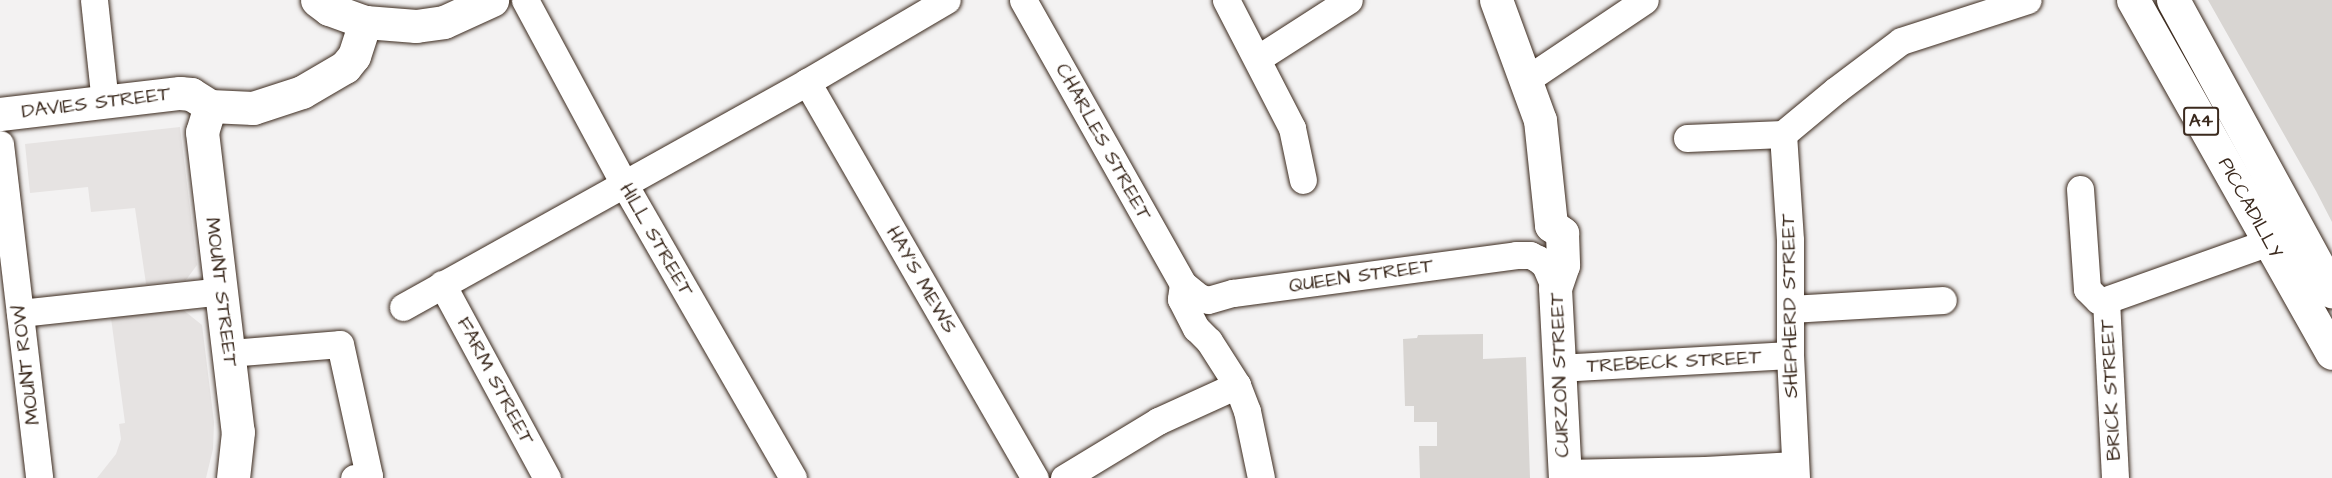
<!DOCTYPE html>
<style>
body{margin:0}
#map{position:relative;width:2332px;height:478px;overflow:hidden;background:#f3f2f2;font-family:"Architects Daughter",sans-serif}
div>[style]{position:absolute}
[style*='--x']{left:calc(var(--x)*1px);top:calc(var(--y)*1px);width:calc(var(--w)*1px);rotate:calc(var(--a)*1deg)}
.built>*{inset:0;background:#e6e3e2}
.green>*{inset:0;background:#d8d5d2}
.roads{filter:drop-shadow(0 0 2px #3b2a1e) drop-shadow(0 0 2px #3b2a1e)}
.minor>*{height:27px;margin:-13.5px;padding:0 13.5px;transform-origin:13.5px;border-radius:13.5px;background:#fff}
.tertiary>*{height:33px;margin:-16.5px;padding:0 16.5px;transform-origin:16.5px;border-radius:16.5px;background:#fff}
.primary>*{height:33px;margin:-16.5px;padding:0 16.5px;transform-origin:16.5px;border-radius:16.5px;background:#fff}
span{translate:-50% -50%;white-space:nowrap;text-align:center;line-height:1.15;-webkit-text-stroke:4.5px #fff;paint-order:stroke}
.shield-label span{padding:2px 4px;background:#fff;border:2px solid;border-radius:4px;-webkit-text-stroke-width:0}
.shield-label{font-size:18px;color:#3b2a1e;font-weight:700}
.street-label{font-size:20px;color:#3b2a1e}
</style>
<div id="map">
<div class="built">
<div style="clip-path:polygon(180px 127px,197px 265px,186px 280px,146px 284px,135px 208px,91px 212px,88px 187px,30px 193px,25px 144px)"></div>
<div style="clip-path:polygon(182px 309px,202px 325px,214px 422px,213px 449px,206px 478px,97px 478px,116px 454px,121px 439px,119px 424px,125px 423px,111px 318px)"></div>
</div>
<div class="green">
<div style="clip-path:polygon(2208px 0,2332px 0,2332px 222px,2316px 191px)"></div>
<div style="clip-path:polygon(1483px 334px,1483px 359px,1526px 357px,1530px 478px,1420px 478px,1419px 446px,1437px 446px,1437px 422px,1414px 422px,1414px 406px,1405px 406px,1403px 339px,1417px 338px,1418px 335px)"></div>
</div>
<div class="roads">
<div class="minor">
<div style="--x:94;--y:0;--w:104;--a:83.9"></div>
<div style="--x:525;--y:0;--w:209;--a:61.7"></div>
<div style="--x:624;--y:184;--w:339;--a:60.1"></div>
<div style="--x:1023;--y:0;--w:326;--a:60.6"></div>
<div style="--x:1183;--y:284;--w:21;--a:39"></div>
<div style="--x:1199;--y:297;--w:9;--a:18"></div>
<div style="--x:1208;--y:300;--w:26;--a:-16"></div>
<div style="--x:1233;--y:293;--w:286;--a:-7.6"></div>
<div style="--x:1516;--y:255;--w:14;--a:0"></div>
<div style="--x:1530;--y:255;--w:9;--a:27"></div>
<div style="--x:1538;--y:259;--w:9;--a:41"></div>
<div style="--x:1545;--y:265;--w:25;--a:67"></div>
<div style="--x:1226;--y:0;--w:144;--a:62.7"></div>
<div style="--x:1292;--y:128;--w:53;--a:78.1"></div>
<div style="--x:1257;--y:59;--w:109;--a:-32.7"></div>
<div style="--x:1526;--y:80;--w:143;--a:-33.9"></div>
<div style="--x:807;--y:82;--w:457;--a:60.1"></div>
<div style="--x:1783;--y:134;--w:106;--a:86.2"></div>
<div style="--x:1790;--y:240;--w:115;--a:90"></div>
<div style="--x:1790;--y:355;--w:123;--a:87.2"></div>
<div style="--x:1783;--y:134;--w:69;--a:-39.7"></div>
<div style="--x:1836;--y:90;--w:81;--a:-37"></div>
<div style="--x:1901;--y:41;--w:133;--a:-17.9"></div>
<div style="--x:1687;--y:138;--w:96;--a:-2.4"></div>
<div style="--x:0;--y:144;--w:336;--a:83.3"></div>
<div style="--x:2080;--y:189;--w:100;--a:86"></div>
<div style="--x:2087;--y:289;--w:16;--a:45"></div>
<div style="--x:2098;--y:300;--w:8;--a:0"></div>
<div style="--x:2106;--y:300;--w:173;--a:-19.6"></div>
<div style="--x:2269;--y:242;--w:19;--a:-36"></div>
<div style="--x:442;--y:284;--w:221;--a:61.6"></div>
<div style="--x:1183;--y:284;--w:15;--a:98"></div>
<div style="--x:1181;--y:299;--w:33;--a:63"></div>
<div style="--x:1196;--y:328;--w:18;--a:45"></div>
<div style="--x:1209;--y:341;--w:52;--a:57.5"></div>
<div style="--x:1237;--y:385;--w:28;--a:69"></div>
<div style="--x:1247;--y:411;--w:68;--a:78.2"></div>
<div style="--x:2106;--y:300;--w:178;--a:87.1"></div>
<div style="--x:403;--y:307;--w:462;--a:-29.1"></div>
<div style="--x:807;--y:82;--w:162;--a:-30.4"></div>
<div style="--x:1791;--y:309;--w:152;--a:-3.4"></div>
<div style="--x:20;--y:313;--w:202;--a:-6.2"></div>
<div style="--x:229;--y:353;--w:111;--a:-4.6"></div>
<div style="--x:340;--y:344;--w:135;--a:77.6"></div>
<div style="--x:369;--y:476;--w:15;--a:172"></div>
<div style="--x:1558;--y:368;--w:232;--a:-3.2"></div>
<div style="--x:1564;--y:473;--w:141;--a:-1.2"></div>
<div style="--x:1705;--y:470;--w:90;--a:-3.2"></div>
<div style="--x:1064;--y:478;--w:110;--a:-31.2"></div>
<div style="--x:1158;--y:421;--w:87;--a:-24.5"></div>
</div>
<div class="tertiary">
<div style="--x:317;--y:0;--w:15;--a:37"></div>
<div style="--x:329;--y:9;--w:38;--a:20"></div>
<div style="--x:365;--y:22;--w:51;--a:4.5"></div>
<div style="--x:416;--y:26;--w:28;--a:-8"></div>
<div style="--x:444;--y:22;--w:53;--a:-24.6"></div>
<div style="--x:1496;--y:0;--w:128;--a:69.9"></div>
<div style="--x:1540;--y:120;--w:106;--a:84"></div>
<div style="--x:1551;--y:225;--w:14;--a:36"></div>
<div style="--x:1562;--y:233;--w:32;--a:88"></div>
<div style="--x:1563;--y:265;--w:24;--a:109"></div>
<div style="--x:1555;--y:288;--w:190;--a:87"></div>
<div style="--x:210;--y:106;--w:27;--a:107"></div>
<div style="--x:202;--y:132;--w:302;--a:83.2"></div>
<div style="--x:238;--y:432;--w:46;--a:96.2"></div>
<div style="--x:0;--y:114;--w:181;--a:-6.7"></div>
<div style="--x:180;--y:93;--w:11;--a:5"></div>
<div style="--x:191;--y:94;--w:22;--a:32"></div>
<div style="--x:210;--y:106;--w:43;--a:2.7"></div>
<div style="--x:253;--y:108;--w:52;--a:-18.1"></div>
<div style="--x:302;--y:92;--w:50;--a:-30.2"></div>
<div style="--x:345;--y:67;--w:14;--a:-51"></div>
<div style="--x:354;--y:56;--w:36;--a:-72"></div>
</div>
<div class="primary">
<div style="--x:2133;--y:0;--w:405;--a:60.6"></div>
<div style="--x:2173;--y:0;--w:332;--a:61.4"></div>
</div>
</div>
<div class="shield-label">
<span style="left:2201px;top:121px">A4</span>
</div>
<div class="street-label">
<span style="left:96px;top:103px;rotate:-7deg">DAVIES STREET</span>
<span style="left:1103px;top:142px;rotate:61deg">CHARLES STREET</span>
<span style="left:2250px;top:208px;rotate:61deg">PICCADILLY</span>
<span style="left:656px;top:240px;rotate:60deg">HILL STREET</span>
<span style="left:1361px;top:276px;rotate:-8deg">QUEEN STREET</span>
<span style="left:921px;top:280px;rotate:60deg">HAY'S MEWS</span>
<span style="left:221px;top:292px;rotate:83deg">MOUNT STREET</span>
<span style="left:1790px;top:306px;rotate:-91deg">SHEPHERD STREET</span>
<span style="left:1674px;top:362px;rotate:-3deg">TREBECK STREET</span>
<span style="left:26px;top:365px;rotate:-97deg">MOUNT ROW</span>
<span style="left:1560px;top:375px;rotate:-92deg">CURZON STREET</span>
<span style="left:495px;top:381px;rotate:62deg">FARM STREET</span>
<span style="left:2111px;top:390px;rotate:-93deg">BRICK STREET</span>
</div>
</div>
